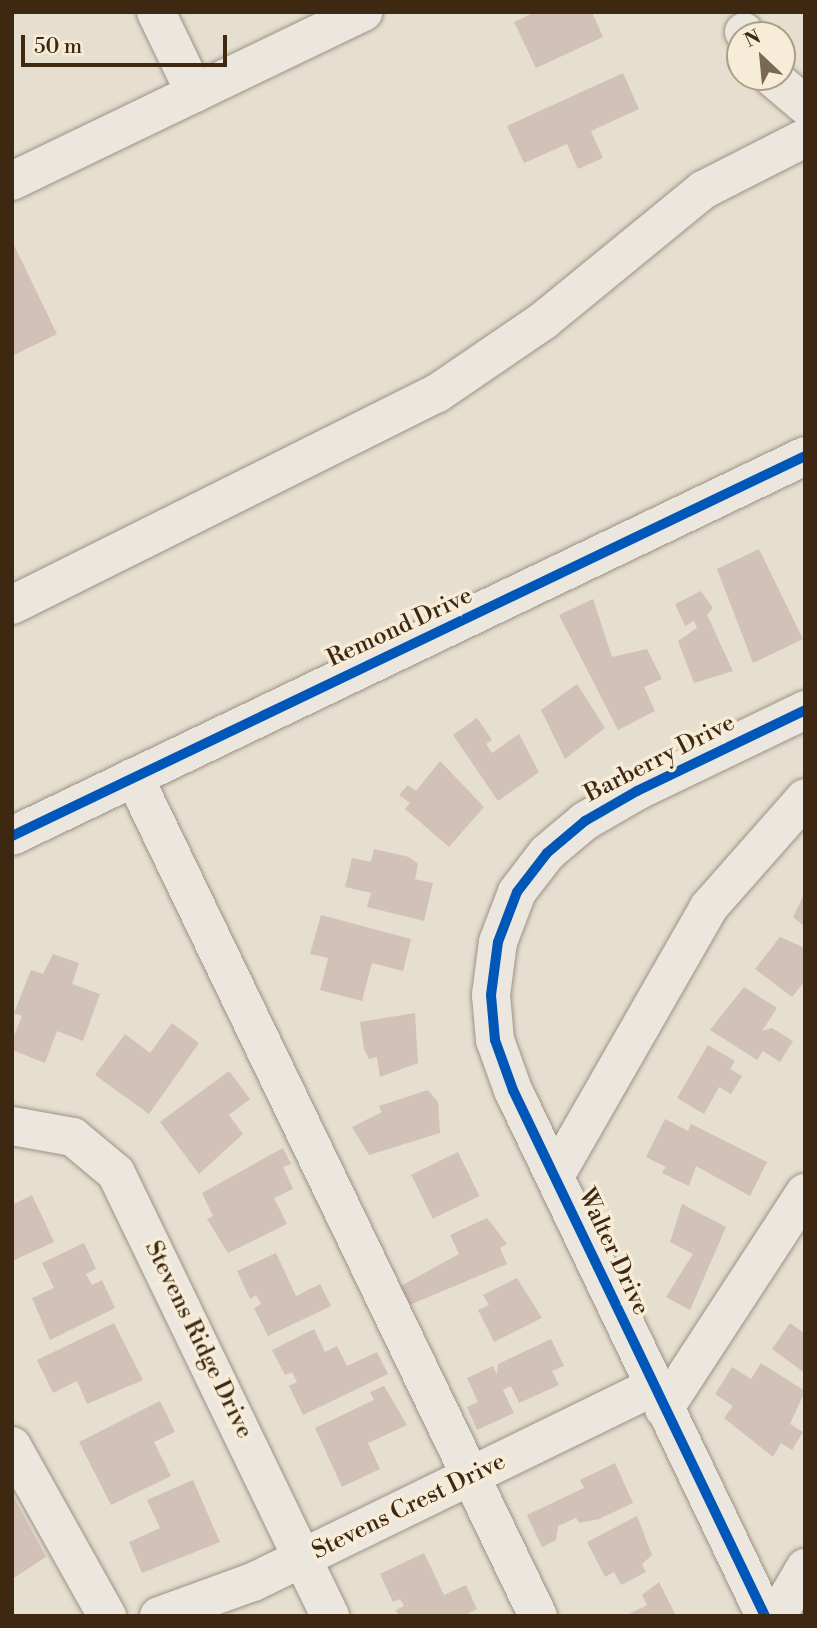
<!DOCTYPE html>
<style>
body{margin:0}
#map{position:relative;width:817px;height:1628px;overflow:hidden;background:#e6dece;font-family:"Libre Bodoni",serif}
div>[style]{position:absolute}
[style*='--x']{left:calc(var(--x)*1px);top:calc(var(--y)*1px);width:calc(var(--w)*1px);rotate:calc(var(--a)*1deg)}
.building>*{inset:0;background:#d2c1b6;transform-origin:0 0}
.roads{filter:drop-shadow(0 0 2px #9b9387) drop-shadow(0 0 2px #9b9387)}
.minor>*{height:38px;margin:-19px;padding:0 19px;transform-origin:19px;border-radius:19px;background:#ebe7df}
.cycleway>*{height:10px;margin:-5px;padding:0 5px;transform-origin:5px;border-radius:5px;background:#0057b8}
span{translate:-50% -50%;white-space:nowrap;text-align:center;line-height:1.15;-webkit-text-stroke:7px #f6ecd8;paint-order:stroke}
.street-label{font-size:24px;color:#3f2811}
.frame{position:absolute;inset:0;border:14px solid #3f2811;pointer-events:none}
.north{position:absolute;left:726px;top:21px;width:70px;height:70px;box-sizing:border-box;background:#f6ecd8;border:2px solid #ad9e88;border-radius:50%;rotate:334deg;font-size:19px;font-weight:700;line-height:28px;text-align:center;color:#3f2811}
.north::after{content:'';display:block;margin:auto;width:24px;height:32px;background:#796853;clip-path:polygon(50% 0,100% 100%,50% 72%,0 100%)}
.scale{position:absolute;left:21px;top:35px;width:206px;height:32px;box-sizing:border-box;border:4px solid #3f2811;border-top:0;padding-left:9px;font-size:21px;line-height:24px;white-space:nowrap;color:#3f2811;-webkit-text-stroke:5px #f6ecd8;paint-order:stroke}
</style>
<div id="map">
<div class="building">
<div style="clip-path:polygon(535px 12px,592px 12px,603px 37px,536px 68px,514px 22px)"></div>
<div style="clip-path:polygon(623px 73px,639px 109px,591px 131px,603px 158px,578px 169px,567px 144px,524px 163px,507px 126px)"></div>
<div style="clip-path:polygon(12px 241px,57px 334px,12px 356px)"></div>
<div style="clip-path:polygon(759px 549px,803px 639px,753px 663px,717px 569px)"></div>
<div style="clip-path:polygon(701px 591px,713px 608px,707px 615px,733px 671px,694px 683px,678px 641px,697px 628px,694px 621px,685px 626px,675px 604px)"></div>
<div style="clip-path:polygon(593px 599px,612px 657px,647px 649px,662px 679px,644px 687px,655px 711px,618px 730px,559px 615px)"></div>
<div style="clip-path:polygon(577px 684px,605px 728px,565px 759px,541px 710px)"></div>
<div style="clip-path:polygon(477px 718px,492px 740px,486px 744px,492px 753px,519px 734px,539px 772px,498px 801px,453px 735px)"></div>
<div style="clip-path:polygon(440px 761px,484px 807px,449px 847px,405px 809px,410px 803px,399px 795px,408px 785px,416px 791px)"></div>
<div style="clip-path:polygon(374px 849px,409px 857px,418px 864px,415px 879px,433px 883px,424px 921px,367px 907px,371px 893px,345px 887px,352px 858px,371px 862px)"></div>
<div style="clip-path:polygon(805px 892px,805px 927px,793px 917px)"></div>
<div style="clip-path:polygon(321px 915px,411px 939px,403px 971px,372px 963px,362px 1001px,320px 990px,328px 958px,310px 954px)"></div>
<div style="clip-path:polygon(780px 937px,805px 948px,805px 981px,792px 997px,755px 969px)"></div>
<div style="clip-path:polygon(53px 954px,79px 963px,72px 984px,100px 994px,83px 1041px,57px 1031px,45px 1063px,12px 1050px,12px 1041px,22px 1016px,14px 1013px,31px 970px,43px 974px)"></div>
<div style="clip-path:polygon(744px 987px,777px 1008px,762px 1031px,772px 1028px,793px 1041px,780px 1062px,763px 1051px,757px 1060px,710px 1030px)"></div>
<div style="clip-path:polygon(415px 1013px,418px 1063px,380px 1077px,377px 1057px,369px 1059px,364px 1049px,360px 1022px)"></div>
<div style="clip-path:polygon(172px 1023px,199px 1043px,149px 1114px,95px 1075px,125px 1034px,150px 1053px)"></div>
<div style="clip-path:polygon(708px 1045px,735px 1061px,730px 1069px,742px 1076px,731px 1094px,719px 1087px,704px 1114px,677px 1098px)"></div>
<div style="clip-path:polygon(229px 1071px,250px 1099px,229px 1115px,243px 1134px,199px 1174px,160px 1122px)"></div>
<div style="clip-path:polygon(428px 1090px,438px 1102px,440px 1133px,369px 1155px,352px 1127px,382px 1112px,379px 1106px)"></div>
<div style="clip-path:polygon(665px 1119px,688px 1131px,691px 1124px,767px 1162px,750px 1196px,696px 1166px,689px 1186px,662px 1173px,666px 1167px,646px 1157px)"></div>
<div style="clip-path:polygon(283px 1148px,291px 1164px,283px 1167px,293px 1189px,274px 1198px,287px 1224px,228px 1253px,207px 1219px,213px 1216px,202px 1193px)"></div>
<div style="left:458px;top:1152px;width:49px;height:52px;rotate:64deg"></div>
<div style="clip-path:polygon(32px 1195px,54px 1242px,12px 1261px,12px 1205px)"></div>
<div style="clip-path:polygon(682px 1204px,726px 1227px,690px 1310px,666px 1297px,693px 1254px,670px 1242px)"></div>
<div style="clip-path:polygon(487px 1218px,507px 1244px,500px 1248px,507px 1264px,407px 1306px,399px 1287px,459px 1254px,450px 1235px)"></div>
<div style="clip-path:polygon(84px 1243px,96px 1269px,86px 1274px,92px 1285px,102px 1280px,115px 1308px,50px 1340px,32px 1298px,54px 1288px,42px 1263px)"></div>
<div style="clip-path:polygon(276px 1253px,296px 1296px,320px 1284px,331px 1306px,268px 1336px,254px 1308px,261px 1304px,256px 1295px,250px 1299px,237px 1271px)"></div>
<div style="clip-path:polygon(517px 1278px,542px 1318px,494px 1342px,478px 1310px,489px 1305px,483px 1295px)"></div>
<div style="clip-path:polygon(114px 1323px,143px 1380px,87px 1404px,77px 1381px,53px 1393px,37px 1360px)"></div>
<div style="clip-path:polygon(790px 1323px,805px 1334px,805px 1373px,772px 1349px)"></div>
<div style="clip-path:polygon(314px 1329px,325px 1352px,337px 1346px,347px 1366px,377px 1352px,388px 1374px,303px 1415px,289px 1386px,297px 1382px,292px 1372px,285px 1375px,272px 1350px)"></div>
<div style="clip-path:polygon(551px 1339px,564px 1366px,552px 1371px,559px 1385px,519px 1403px,511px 1386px,503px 1390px,514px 1413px,477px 1430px,467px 1407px,478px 1402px,467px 1378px,493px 1366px,497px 1375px,498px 1364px)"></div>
<div style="clip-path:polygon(761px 1363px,805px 1391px,790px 1424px,803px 1432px,792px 1450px,781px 1443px,773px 1457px,724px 1418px,733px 1406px,715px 1394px,732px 1367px,751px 1379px)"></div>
<div style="clip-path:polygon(384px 1386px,407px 1425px,368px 1443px,380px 1469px,342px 1487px,315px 1428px,374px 1400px,370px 1392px)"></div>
<div style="clip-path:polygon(160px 1401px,175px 1432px,154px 1442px,171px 1476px,111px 1505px,79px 1442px)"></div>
<div style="clip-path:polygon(615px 1463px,633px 1503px,599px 1519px,579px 1523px,576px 1518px,558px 1526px,556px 1540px,542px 1547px,527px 1515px,584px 1488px,580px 1480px)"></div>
<div style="clip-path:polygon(193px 1480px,220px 1542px,142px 1573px,129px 1542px,160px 1528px,147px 1500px)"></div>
<div style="clip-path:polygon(12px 1494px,46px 1557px,12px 1579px)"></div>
<div style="clip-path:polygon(637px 1516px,652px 1555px,642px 1564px,646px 1572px,621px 1585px,614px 1572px,605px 1577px,587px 1542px)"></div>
<div style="clip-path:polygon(424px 1553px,444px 1595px,466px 1585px,477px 1609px,463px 1616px,399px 1616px,396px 1610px,404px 1606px,400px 1599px,393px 1602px,380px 1574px)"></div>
<div style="clip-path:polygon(659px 1582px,676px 1616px,625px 1616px,647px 1605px,642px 1595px)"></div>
</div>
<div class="roads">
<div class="minor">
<div style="--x:156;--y:12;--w:90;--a:64.3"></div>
<div style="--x:744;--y:32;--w:4;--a:56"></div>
<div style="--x:772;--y:77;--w:43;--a:40.3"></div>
<div style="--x:12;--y:181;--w:390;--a:-25.7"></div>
<div style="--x:12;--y:605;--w:474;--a:-26.5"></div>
<div style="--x:436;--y:394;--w:130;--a:-34.3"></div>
<div style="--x:543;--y:321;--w:207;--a:-39.3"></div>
<div style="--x:703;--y:190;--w:114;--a:-27"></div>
<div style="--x:134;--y:777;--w:931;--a:64.29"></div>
<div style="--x:12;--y:836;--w:879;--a:-25.6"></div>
<div style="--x:12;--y:1126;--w:62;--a:10.2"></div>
<div style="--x:73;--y:1137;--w:56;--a:39.9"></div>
<div style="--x:116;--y:1173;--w:492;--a:64.2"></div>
<div style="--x:555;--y:1176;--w:310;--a:-60.2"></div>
<div style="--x:709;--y:907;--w:145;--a:-48.6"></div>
<div style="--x:664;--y:1409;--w:258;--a:-56.9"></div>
<div style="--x:12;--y:1446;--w:195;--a:60.8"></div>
<div style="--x:159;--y:1616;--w:100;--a:-19.9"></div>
<div style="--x:253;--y:1582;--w:445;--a:-26"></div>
<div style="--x:765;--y:1616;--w:583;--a:-115.6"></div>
<div style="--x:513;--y:1090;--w:53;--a:-109.8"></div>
<div style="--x:495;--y:1040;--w:45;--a:-95.1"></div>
<div style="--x:491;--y:995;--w:53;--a:-82.5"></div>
<div style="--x:498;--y:942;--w:53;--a:-69.2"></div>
<div style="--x:517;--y:892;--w:49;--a:-52.4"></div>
<div style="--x:547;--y:853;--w:50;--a:-40.1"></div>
<div style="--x:585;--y:821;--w:60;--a:-30"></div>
<div style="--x:637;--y:791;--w:187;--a:-25.7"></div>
<div style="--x:777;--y:1616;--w:56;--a:-59.7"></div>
</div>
</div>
<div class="cycleway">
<div style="--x:12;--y:836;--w:879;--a:-25.6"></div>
<div style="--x:765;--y:1616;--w:583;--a:-115.6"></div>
<div style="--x:513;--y:1090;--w:53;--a:-109.8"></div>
<div style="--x:495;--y:1040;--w:45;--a:-95.1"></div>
<div style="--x:491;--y:995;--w:53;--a:-82.5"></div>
<div style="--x:498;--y:942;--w:53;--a:-69.2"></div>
<div style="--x:517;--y:892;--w:49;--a:-52.4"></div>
<div style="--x:547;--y:853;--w:50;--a:-40.1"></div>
<div style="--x:585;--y:821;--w:60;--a:-30"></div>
<div style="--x:637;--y:791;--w:187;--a:-25.7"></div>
</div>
<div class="street-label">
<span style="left:400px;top:628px;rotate:-25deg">Remond Drive</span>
<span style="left:660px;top:759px;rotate:-27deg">Barberry Drive</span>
<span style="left:613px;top:1252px;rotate:65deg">Walter Drive</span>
<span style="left:198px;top:1340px;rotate:64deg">Stevens Ridge Drive</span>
<span style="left:409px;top:1507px;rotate:-26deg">Stevens Crest Drive</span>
</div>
<div class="frame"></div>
<div class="north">N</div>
<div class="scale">50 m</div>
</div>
